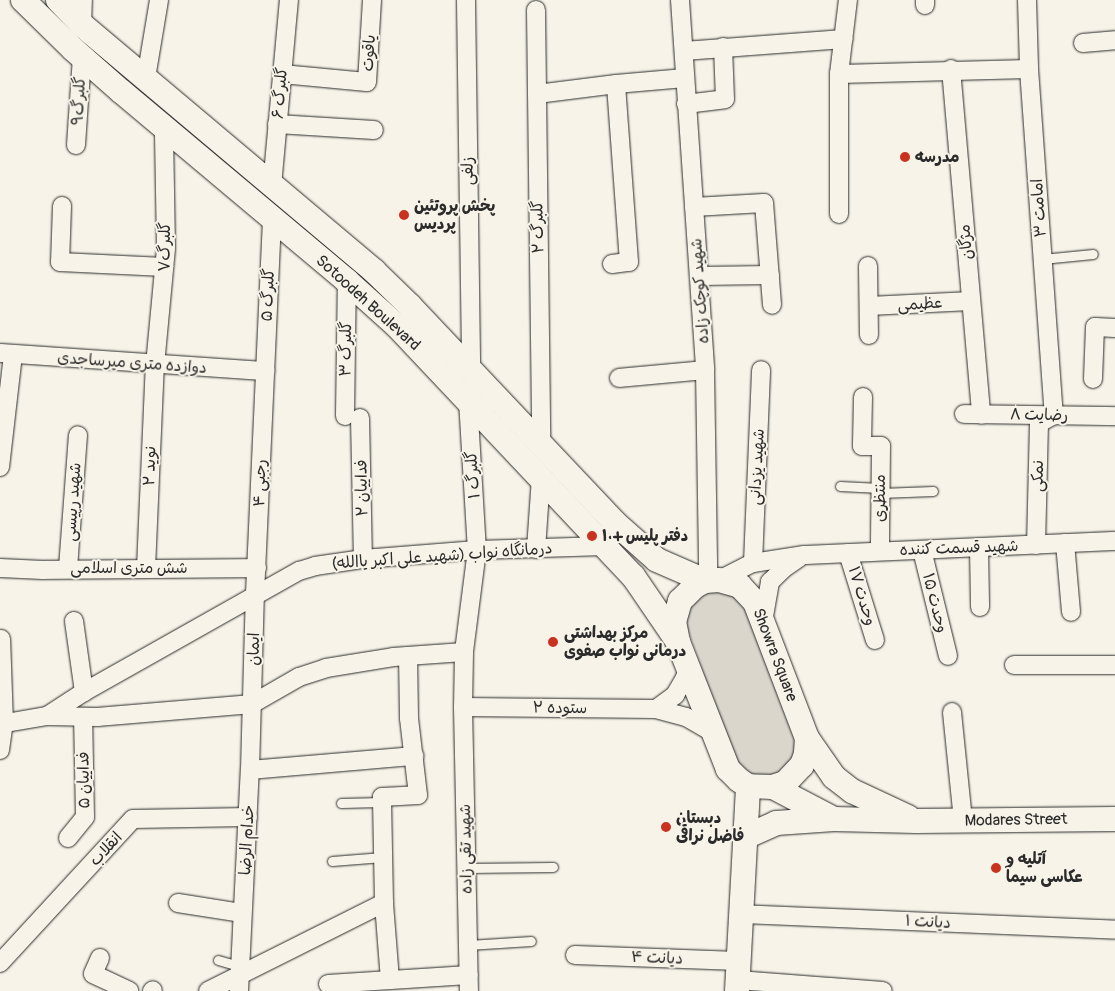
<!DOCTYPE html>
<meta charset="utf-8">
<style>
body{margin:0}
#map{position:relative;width:1115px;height:991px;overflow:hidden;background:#f7f3e8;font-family:Pangolin,"Playpen Sans Arabic",sans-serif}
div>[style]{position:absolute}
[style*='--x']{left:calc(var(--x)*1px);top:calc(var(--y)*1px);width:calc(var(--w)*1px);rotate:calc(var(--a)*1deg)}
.green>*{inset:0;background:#dad6cc}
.roads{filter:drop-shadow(0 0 1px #2b2b2b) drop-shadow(0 0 1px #2b2b2b)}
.service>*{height:9px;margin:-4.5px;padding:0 4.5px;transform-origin:4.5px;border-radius:4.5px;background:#f7f3e8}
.minor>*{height:18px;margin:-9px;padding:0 9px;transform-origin:9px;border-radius:9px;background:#f7f3e8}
.secondary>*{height:24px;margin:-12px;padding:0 12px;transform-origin:12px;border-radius:12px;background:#f7f3e8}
.dots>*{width:14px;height:14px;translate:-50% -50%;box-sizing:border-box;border:2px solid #f7f3e8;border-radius:50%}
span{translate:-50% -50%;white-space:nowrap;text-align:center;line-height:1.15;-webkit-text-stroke:4px #f7f3e8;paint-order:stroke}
.street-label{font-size:16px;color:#2b2b2b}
.poi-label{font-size:16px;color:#2b2b2b;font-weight:700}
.left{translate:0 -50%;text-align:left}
</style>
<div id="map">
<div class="green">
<div style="clip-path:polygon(715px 589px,734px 595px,744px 607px,796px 745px,794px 756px,787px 767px,776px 775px,761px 777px,746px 771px,737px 763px,687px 628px,685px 616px,691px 602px,704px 592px)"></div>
</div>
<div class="roads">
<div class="service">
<div style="--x:1042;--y:259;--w:51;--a:-5.6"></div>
<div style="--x:840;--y:486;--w:40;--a:2.9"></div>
<div style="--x:880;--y:493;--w:53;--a:-2.2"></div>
<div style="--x:341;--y:803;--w:41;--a:-1.4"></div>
<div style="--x:332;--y:861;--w:51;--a:-4.5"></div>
<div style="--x:467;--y:868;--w:86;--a:-0.7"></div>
<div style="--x:468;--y:945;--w:63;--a:-3.6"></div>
<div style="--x:218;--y:960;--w:22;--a:16"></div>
</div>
<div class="minor">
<div style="--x:466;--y:0;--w:371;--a:89.2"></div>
<div style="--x:680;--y:0;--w:371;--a:86.1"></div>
<div style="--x:705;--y:370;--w:198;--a:89.1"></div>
<div style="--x:708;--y:568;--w:13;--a:103"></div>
<div style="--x:1027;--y:0;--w:69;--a:88.3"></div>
<div style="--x:1029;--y:69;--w:347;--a:85.9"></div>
<div style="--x:1054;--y:415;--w:17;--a:152"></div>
<div style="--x:1039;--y:423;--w:122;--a:91.4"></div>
<div style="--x:925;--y:5;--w:5;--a:-90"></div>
<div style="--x:536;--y:10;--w:435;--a:89.3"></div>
<div style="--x:82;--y:25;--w:25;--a:-88"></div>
<div style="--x:1083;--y:43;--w:32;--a:-5"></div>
<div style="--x:684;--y:51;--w:160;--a:-4.3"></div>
<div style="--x:951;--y:69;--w:347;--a:85"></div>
<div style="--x:282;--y:74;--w:85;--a:5.4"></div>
<div style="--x:367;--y:82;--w:82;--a:-86.5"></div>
<div style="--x:839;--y:74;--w:190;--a:-1.5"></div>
<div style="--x:146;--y:78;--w:79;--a:-80.5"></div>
<div style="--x:537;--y:94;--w:80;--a:-7.2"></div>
<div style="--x:686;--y:104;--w:39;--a:-7"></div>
<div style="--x:725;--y:99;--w:52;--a:-92.2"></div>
<div style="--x:277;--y:124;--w:97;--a:3.5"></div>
<div style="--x:76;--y:145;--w:88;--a:-86.1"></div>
<div style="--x:272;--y:186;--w:187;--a:-84.8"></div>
<div style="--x:62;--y:206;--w:56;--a:92"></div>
<div style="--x:60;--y:262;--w:104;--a:2.8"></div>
<div style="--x:694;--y:207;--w:70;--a:-3.3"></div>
<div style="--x:764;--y:203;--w:102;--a:85.5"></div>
<div style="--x:839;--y:214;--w:140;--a:-90"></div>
<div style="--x:839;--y:74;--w:75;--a:-83.1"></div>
<div style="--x:612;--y:264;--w:17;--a:-7"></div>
<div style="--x:629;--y:262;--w:178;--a:-94.2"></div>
<div style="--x:616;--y:84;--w:69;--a:-5"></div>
<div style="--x:868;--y:266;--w:69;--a:89.2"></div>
<div style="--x:700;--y:276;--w:70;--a:-0.8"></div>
<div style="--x:869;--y:306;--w:102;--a:-2.8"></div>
<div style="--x:0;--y:353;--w:266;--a:3.9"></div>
<div style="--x:619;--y:378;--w:86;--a:-5.3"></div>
<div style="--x:1093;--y:379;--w:52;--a:-87.8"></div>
<div style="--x:1095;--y:327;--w:20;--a:3"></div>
<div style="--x:863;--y:397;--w:49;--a:91.2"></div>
<div style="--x:862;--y:446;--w:19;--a:0"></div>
<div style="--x:881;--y:446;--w:104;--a:90.6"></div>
<div style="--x:468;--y:400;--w:150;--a:86.6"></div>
<div style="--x:477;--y:550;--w:103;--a:97.3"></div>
<div style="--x:464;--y:652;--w:55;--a:91"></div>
<div style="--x:463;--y:707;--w:284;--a:88.8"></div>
<div style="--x:964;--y:414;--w:151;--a:0.8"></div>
<div style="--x:345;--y:416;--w:135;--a:-89.2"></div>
<div style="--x:360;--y:418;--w:141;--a:88.8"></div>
<div style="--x:0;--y:467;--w:113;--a:-83.4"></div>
<div style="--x:1065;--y:543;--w:69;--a:85"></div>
<div style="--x:979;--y:547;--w:60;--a:89"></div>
<div style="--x:536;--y:549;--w:71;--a:-86"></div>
<div style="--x:922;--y:550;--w:109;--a:76.2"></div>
<div style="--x:848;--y:553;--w:91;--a:72.8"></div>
<div style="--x:753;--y:563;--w:193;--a:-87.6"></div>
<div style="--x:0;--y:568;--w:43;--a:2.7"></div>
<div style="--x:43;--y:570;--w:214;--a:-0.5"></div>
<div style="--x:68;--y:568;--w:133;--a:-85.7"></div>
<div style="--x:146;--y:568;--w:203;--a:-87.5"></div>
<div style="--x:155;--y:365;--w:118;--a:-84.6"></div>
<div style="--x:166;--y:248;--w:119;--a:-91"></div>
<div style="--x:719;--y:580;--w:38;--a:-27"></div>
<div style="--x:753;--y:563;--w:52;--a:-8.9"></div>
<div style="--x:804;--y:555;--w:311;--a:-2.6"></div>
<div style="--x:74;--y:621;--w:72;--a:82"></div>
<div style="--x:763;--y:622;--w:41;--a:-80.1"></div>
<div style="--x:770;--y:582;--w:18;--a:-45"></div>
<div style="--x:783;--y:569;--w:19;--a:-35"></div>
<div style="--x:1014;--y:665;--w:101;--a:0"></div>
<div style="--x:463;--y:707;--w:193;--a:0.6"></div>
<div style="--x:656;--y:709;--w:31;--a:15"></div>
<div style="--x:686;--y:717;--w:32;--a:30"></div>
<div style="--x:656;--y:709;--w:24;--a:-36"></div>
<div style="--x:675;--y:695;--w:20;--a:-60"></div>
<div style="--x:685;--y:678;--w:11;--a:-75"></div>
<div style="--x:952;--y:712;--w:110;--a:84.2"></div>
<div style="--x:47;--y:716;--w:44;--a:-33"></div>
<div style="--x:84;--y:692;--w:247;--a:-29.4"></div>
<div style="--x:299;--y:571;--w:17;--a:-17"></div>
<div style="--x:315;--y:566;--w:49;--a:-8.3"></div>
<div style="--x:363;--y:559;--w:114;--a:-4.5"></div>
<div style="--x:477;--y:550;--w:128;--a:-1.8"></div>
<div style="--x:0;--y:724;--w:48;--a:-9.7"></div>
<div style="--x:47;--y:716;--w:50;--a:1.1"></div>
<div style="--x:97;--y:717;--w:156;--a:-4.8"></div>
<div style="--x:252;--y:704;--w:54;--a:-29.9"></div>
<div style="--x:299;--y:677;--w:28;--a:-18"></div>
<div style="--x:326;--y:668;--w:68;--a:-9.3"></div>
<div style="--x:393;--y:657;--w:71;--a:-4"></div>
<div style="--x:0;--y:750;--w:27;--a:-82"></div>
<div style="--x:4;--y:723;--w:84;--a:-92"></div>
<div style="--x:250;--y:770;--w:165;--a:-4.9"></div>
<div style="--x:68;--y:838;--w:27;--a:-51"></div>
<div style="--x:85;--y:817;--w:100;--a:-91.1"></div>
<div style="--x:178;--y:903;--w:65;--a:8.9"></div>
<div style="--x:740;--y:914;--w:375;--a:2.4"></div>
<div style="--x:575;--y:955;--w:163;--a:2.1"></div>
<div style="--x:100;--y:958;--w:17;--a:114"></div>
<div style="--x:93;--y:974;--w:40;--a:25"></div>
<div style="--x:0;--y:963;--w:196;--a:-47.3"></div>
<div style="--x:133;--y:819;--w:115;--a:-1"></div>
<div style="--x:390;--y:980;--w:77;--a:-94.5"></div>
<div style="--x:384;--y:903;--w:106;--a:-91.1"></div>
<div style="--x:382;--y:797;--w:36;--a:-3"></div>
<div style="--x:418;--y:795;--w:78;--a:-96.7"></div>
<div style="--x:409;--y:718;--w:62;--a:-90.9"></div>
<div style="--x:738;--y:980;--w:145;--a:4.3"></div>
<div style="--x:328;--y:984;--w:141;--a:-3.7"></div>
<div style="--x:152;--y:991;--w:1;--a:-45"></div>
<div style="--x:208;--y:991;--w:197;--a:-26.6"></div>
<div style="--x:239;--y:991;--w:221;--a:-87.2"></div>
<div style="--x:250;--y:770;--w:176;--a:-88.4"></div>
<div style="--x:255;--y:594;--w:376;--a:-87.4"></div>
</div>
<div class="secondary">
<div style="--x:23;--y:0;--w:70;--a:44.4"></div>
<div style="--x:73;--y:49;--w:65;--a:41.3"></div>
<div style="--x:122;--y:92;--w:294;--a:40"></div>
<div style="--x:347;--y:281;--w:67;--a:42"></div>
<div style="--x:397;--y:326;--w:344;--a:46.7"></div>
<div style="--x:633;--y:576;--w:80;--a:55.7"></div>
<div style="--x:58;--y:0;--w:35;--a:46"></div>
<div style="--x:82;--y:25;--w:382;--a:40.1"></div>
<div style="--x:374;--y:271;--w:50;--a:44.2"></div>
<div style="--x:410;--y:306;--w:297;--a:46.6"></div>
<div style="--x:614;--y:522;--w:57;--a:41.5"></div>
<div style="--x:657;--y:560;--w:52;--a:23.6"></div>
<div style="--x:719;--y:580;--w:22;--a:16"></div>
<div style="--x:740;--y:586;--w:22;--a:47"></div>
<div style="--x:755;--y:602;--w:146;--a:69.1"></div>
<div style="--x:807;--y:738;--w:16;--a:94"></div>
<div style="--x:806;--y:754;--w:12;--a:110"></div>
<div style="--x:802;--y:765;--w:25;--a:133"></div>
<div style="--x:785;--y:783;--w:13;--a:162"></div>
<div style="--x:773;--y:787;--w:25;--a:-178"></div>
<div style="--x:748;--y:786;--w:11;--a:-146"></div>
<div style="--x:739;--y:780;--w:16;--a:-135"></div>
<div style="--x:728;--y:769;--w:136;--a:-111.5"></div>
<div style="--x:678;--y:642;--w:20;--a:-101"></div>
<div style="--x:674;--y:622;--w:22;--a:-74"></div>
<div style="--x:680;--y:601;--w:21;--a:-45"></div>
<div style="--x:695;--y:586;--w:11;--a:-27"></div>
<div style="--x:705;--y:581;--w:14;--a:-4"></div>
<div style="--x:807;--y:738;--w:47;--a:55.3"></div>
<div style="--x:834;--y:777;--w:23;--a:38"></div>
<div style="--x:852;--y:791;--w:62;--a:24.9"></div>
<div style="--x:773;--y:787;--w:69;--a:27.7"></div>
<div style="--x:834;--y:819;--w:82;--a:1.4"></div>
<div style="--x:916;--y:821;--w:199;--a:-0.6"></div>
<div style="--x:745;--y:837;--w:34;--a:-24"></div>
<div style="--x:776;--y:823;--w:58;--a:-3.9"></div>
<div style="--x:737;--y:991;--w:205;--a:-86.9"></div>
</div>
</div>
<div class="dots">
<div style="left:905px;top:157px;background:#c8321e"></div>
<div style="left:404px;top:215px;background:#c8321e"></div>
<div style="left:592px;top:536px;background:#c8321e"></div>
<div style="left:553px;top:642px;background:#c8321e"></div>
<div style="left:666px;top:827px;background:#c8321e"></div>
<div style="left:996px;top:868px;background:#c8321e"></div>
</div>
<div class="street-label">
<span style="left:369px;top:53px;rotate:-86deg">یاقوت</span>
<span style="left:280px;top:93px;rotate:-85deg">گلبرگ ۶</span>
<span style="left:79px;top:101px;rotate:-87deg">گلبرگ۹</span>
<span style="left:468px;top:171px;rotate:-91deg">زلفی</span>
<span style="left:1039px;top:208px;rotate:-94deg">امامت ۳</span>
<span style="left:538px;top:227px;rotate:-91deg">گلبرگ ۲</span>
<span style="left:966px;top:242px;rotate:-95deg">مژگان</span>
<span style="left:165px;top:247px;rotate:-89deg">گلبرگ۷</span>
<span style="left:700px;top:291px;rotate:-94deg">شهید کوچک زاده</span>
<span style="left:268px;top:295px;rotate:-87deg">گلبرگ ۵</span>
<span style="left:368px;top:303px;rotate:42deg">Sotoodeh Boulevard</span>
<span style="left:920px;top:304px;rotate:-3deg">عظیمی</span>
<span style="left:346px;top:349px;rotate:-89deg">گلبرگ ۳</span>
<span style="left:132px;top:363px;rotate:4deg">دوازده متری میرساجدی</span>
<span style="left:1039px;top:415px;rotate:1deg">رضایت ۸</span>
<span style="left:150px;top:466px;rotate:-88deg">نوید ۲</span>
<span style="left:757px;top:467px;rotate:-87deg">شهید یزدانی</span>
<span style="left:473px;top:475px;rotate:-94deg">گلبرگ ۱</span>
<span style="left:1038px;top:476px;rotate:-89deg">نمکی</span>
<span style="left:260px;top:483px;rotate:-88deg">رجبی ۴</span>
<span style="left:362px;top:488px;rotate:-91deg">فداییان ۲</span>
<span style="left:880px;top:498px;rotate:-90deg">منتظری</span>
<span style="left:73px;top:502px;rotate:-86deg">شهید رپیسی</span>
<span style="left:959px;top:548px;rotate:-2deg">شهید قسمت کننده</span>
<span style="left:442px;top:556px;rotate:-4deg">درمانگاه نواب (شهید علی اکبر یاالله)</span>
<span style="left:129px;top:568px">شش متری اسلامی</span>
<span style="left:862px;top:596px;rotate:73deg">وحدت ۱۷</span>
<span style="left:935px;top:603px;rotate:76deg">وحدت ۱۵</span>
<span style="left:254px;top:649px;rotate:-89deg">ایمان</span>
<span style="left:775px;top:655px;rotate:69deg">Showra Square</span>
<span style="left:560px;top:708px;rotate:1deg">ستوده ۲</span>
<span style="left:84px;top:780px;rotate:-91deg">فداییان ۵</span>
<span style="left:1016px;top:820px;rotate:-1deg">Modares Street</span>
<span style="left:247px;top:840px;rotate:-87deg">خدام الرضا</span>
<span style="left:106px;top:849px;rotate:-47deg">انقلاب</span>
<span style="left:466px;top:849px;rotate:-91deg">شهید تقی زاده</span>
<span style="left:928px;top:922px;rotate:3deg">دیانت ۱</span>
<span style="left:657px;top:958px;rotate:2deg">دیانت ۴</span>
</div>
<div class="poi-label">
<span class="left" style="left:915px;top:157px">مدرسه</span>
<span class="left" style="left:414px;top:215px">پخش پروتئین<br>پردیس</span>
<span class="left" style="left:602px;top:536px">دفتر پلیس +۱۰</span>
<span class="left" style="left:564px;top:642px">مرکز بهداشتی<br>درمانی نواب صفوی</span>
<span class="left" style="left:676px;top:827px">دبستان<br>فاضل نراقی</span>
<span class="left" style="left:1006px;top:868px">آتلیه و<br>عکاسی سیما</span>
</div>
</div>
